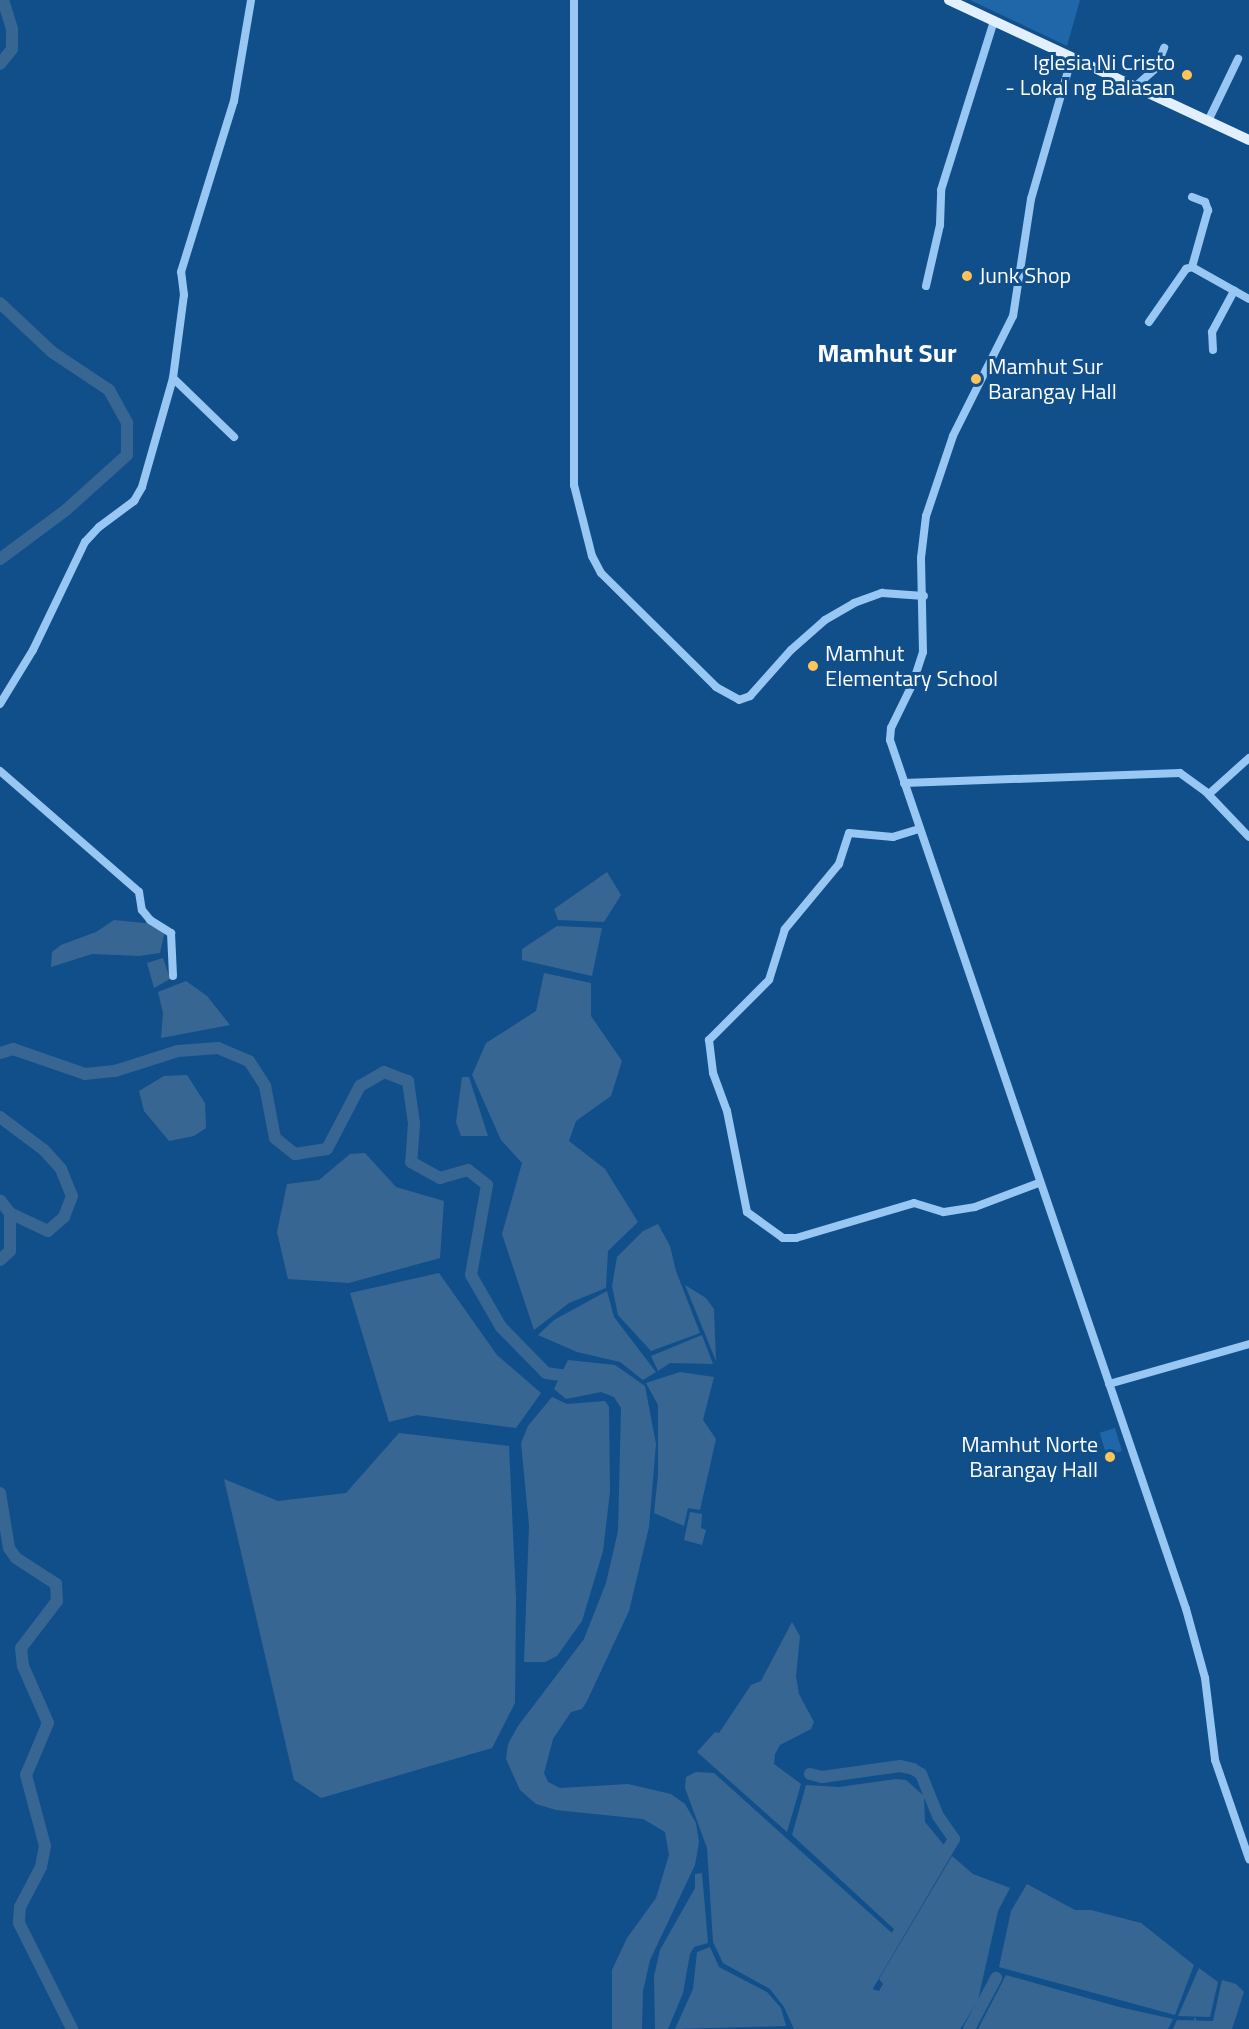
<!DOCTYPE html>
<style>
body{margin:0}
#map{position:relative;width:1249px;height:2029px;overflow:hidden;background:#114f8b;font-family:"Titillium Web",sans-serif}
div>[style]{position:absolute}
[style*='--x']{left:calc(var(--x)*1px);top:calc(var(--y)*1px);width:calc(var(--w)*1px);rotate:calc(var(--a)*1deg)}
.green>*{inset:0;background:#1f67a9;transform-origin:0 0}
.water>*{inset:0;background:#386693}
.stream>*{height:2px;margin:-1px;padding:0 1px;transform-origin:1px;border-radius:1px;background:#386693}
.river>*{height:12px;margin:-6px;padding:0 6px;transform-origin:6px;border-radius:6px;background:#386693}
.minor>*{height:8px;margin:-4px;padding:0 4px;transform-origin:4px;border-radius:4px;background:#97c7f2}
.major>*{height:10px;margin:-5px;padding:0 5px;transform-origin:5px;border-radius:5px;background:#e2efff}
.dots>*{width:16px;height:16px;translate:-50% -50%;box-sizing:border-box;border:3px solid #114f8b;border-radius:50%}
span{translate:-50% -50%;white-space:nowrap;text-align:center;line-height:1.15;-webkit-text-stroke:6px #114f8b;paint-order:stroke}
.poi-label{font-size:22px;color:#fff}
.right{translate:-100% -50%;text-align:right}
.left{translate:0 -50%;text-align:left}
.quarter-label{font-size:26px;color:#fff;font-weight:700}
</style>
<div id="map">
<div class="green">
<div style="clip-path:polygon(970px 0,1080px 0,1067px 46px)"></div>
<div style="left:1115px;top:1428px;width:24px;height:16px;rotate:73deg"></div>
</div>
<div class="water">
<div style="clip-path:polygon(607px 872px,621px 895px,604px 922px,558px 920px,554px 909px)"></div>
<div style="clip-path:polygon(114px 920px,154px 924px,165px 931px,160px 953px,139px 956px,92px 954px,51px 967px,52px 952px,61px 945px,96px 932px)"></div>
<div style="clip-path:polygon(557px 926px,602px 928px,592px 976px,522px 960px,522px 949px)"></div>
<div style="clip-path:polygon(163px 958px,170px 979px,154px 988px,147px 963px)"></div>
<div style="clip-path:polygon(544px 973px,591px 983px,591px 1016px,622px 1061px,611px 1096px,576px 1121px,569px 1141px,605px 1169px,638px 1222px,608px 1251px,606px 1288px,569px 1303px,534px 1330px,502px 1234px,522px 1163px,501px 1140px,472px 1075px,486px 1043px,536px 1011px)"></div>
<div style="clip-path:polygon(186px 981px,207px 996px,230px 1025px,161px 1038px,163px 1013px,158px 992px)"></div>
<div style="clip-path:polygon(187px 1075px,205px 1103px,206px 1128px,194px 1136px,169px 1141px,144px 1111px,139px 1091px,164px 1076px)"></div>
<div style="clip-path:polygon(462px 1077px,469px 1077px,488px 1136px,461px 1136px,456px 1122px)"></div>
<div style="clip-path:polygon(365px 1153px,396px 1187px,444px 1201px,440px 1258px,349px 1283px,288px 1279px,277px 1232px,287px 1184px,319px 1180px,350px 1154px)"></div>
<div style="clip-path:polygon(658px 1224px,670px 1246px,676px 1271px,700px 1333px,651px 1351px,618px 1315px,612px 1286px,617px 1257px,643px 1231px)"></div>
<div style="clip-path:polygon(439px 1273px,497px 1355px,541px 1393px,516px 1428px,417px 1415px,389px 1422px,350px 1293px)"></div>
<div style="clip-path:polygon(685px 1285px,706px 1298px,714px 1309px,716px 1361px)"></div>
<div style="clip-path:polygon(607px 1291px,614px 1317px,656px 1372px,643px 1380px,620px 1362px,577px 1352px,538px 1335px,554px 1320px)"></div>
<div style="clip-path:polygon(702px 1335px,713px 1364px,670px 1363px,658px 1371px,651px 1356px)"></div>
<div style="clip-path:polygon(568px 1360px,615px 1365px,645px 1386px,656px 1444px,649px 1527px,629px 1611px,587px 1701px,582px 1709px,571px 1712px,553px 1739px,544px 1773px,548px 1782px,560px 1788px,628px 1784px,671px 1794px,685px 1804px,696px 1823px,699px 1842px,695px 1865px,650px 1960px,643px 1991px,642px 2029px,612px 2029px,612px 1970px,627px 1938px,656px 1898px,669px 1855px,665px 1832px,643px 1819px,556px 1810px,536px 1804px,520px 1790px,506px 1759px,508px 1744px,518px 1726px,584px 1639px,606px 1583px,618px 1531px,621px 1408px,614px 1397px,601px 1392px,566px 1399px,554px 1389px)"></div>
<div style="clip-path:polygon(680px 1372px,714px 1377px,703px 1420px,716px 1439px,700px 1510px,688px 1508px,684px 1526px,654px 1513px,658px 1475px,658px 1405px,646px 1383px)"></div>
<div style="clip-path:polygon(552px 1397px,567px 1404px,605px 1401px,609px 1407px,610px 1492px,603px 1551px,582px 1621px,557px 1656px,545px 1662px,524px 1662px,529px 1525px,521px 1443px,528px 1426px)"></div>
<div style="clip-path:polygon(399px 1433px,509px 1446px,516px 1598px,515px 1703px,492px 1748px,321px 1798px,294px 1780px,224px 1479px,278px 1501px,346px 1493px)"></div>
<div style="clip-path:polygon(690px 1512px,702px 1514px,701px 1528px,706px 1530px,702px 1545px,684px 1540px)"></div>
<div style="clip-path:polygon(792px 1622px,800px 1636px,796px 1676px,799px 1694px,814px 1722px,811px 1729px,780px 1745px,775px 1754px,774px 1764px,801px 1784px,787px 1832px,697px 1752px,715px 1732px,719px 1733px,751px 1685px,761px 1681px)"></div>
<div style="clip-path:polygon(696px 1772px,714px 1773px,893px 1934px,838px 2029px,794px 2029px,784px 2007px,770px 1989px,723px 1963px,713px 1942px,707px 1848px,685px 1788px,686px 1777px)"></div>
<div style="clip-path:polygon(896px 1779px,906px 1780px,924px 1796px,925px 1822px,944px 1845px,895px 1930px,792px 1835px,806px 1785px,839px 1787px)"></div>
<div style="clip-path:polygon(952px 1856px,973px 1874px,1010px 1888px,998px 1911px,978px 2000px,963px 2025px,960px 2029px,848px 2029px,872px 1989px,879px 1991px,883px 1984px,879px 1979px)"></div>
<div style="clip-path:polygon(702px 1873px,708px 1943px,694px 1947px,690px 1954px,683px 1993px,668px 2029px,655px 2029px,654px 1976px,660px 1950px,695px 1888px,695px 1874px)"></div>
<div style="clip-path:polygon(1027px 1884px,1075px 1910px,1091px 1910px,1141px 1923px,1194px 1965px,1175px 2015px,999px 1967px,1011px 1911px)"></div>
<div style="clip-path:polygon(710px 1947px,719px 1967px,767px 1992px,781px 2008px,786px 2026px,675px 2029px,693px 1989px,697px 1952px)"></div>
<div style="clip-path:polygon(1199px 1968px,1218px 1982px,1210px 2017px,1178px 2016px)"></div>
<div style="clip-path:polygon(1006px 1975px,1119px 2007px,1173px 2019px,1168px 2029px,978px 2029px)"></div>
<div style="clip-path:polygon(1222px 1980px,1236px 1984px,1244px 1992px,1232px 2029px,1173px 2029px,1177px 2020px,1213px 2021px)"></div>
</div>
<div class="stream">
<div style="--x:1195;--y:2023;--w:4;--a:-90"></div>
</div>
<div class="river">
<div style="--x:0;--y:64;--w:19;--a:-51"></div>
<div style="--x:12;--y:49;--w:20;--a:-90"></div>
<div style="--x:12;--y:29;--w:30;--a:-107"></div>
<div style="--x:0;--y:303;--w:71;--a:43.3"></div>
<div style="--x:52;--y:352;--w:69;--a:33.7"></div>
<div style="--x:109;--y:390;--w:38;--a:61"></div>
<div style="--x:127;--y:423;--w:32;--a:90"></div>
<div style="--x:127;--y:455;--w:82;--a:138"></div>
<div style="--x:66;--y:510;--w:82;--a:143.4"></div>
<div style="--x:0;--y:1053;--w:14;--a:-17"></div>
<div style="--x:13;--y:1049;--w:76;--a:19.1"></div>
<div style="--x:85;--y:1074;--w:30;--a:-6"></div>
<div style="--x:115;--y:1071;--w:66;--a:-17.6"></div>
<div style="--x:178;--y:1051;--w:40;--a:-4.3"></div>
<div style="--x:218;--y:1048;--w:34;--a:23"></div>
<div style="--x:249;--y:1061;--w:30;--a:57"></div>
<div style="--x:265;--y:1086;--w:53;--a:79.1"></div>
<div style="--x:275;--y:1138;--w:26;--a:39"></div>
<div style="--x:295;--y:1154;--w:32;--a:-9"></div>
<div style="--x:327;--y:1149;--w:71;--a:-62.4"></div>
<div style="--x:360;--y:1086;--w:28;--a:-30"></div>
<div style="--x:384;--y:1072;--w:26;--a:21"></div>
<div style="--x:408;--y:1081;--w:42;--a:81.9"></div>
<div style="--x:414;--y:1123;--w:39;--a:94"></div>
<div style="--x:411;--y:1162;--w:33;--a:29"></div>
<div style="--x:440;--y:1178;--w:29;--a:-16"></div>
<div style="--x:468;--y:1170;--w:24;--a:38"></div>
<div style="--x:487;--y:1185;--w:91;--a:100.1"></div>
<div style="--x:471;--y:1275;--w:60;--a:60"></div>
<div style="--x:501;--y:1327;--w:64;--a:45.6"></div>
<div style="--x:546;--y:1373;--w:30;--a:8"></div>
<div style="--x:0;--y:1117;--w:55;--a:36.9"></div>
<div style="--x:44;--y:1150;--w:25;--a:48"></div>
<div style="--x:61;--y:1169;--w:29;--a:68"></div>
<div style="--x:72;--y:1196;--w:22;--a:111"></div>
<div style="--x:64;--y:1217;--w:21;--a:139"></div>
<div style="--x:48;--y:1231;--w:42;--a:-154.7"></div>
<div style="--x:10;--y:1213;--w:16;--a:-128"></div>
<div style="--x:0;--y:1260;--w:13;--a:-42"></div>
<div style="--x:10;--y:1251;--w:38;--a:-90"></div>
<div style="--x:0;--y:1493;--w:56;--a:80.7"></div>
<div style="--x:9;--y:1548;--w:12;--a:55"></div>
<div style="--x:16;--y:1558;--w:48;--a:33"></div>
<div style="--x:56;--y:1584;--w:17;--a:87"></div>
<div style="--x:57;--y:1601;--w:59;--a:127.5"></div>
<div style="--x:21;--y:1648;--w:18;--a:84"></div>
<div style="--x:23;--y:1666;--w:62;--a:66.3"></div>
<div style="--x:48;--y:1723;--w:56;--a:112.9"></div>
<div style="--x:26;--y:1775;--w:73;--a:75"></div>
<div style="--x:45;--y:1846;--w:21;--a:101"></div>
<div style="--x:41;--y:1867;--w:45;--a:117.7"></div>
<div style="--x:20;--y:1907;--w:16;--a:94"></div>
<div style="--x:19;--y:1923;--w:119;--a:63.4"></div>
<div style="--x:810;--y:1774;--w:12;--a:14"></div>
<div style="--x:822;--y:1777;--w:79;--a:-8"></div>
<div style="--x:900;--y:1766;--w:13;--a:13"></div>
<div style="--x:913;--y:1769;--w:9;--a:32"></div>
<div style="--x:921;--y:1774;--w:45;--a:68"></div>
<div style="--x:938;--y:1816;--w:28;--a:55"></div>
<div style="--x:954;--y:1839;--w:221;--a:120.5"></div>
<div style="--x:969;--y:2029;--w:58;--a:-62.1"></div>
</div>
<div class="minor">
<div style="--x:574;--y:0;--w:485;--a:90"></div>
<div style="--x:574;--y:485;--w:73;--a:75.8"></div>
<div style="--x:592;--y:556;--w:19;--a:62"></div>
<div style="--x:601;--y:573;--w:162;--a:44.7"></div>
<div style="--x:716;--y:687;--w:26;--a:29"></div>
<div style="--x:739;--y:700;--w:12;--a:-20"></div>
<div style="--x:750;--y:696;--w:62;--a:-48.3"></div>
<div style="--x:791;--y:650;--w:45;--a:-41.4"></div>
<div style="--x:825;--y:620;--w:34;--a:-30"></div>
<div style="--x:854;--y:603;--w:30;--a:-20"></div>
<div style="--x:882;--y:593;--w:42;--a:4.1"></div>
<div style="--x:1072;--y:57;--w:148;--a:106.1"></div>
<div style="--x:1031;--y:199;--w:118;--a:98.7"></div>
<div style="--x:1013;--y:316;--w:134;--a:116.6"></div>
<div style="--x:953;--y:436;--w:84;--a:108.6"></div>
<div style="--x:926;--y:516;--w:42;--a:96.8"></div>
<div style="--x:921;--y:558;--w:94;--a:88.8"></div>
<div style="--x:923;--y:652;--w:33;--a:108"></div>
<div style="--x:913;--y:683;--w:50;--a:116.1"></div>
<div style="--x:891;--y:728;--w:12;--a:95"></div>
<div style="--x:890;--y:740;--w:918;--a:71.19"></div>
<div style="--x:1186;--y:1609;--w:72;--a:74.6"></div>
<div style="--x:1205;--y:1678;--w:83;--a:83"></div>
<div style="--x:1215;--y:1760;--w:105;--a:71"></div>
<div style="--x:1136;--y:86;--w:27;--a:-42"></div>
<div style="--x:1156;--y:68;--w:22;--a:-68"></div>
<div style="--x:1209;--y:119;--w:67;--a:-64.2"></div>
<div style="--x:1192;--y:197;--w:14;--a:21"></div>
<div style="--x:1205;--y:202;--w:9;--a:69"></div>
<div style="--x:1208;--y:210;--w:59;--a:105.7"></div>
<div style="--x:926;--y:286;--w:63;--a:-77.1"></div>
<div style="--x:940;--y:225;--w:35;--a:-88"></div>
<div style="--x:941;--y:190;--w:177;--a:-72.6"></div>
<div style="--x:1149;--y:322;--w:65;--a:-55.1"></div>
<div style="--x:1186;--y:269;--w:6;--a:-18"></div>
<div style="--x:1192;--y:267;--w:65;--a:29.3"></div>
<div style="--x:1213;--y:350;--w:18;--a:-93"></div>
<div style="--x:1212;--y:332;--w:47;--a:-61.8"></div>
<div style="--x:173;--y:378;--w:85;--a:44"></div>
<div style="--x:0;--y:704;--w:63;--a:-58.6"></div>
<div style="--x:33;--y:650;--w:120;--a:-64.3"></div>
<div style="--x:85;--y:542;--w:21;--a:-47"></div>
<div style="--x:99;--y:527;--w:44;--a:-36.6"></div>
<div style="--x:134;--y:501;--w:16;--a:-60"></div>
<div style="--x:142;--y:487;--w:113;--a:-74.1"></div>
<div style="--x:173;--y:378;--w:84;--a:-82.5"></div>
<div style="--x:184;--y:295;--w:23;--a:-97"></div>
<div style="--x:181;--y:272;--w:179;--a:-72.8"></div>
<div style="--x:234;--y:101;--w:102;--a:-80.4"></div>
<div style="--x:0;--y:771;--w:184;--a:41"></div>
<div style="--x:139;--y:892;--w:18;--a:81"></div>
<div style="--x:142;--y:910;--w:13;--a:51"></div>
<div style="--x:150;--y:920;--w:25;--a:32"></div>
<div style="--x:171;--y:933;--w:43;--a:87.3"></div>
<div style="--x:904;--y:783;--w:276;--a:-2.1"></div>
<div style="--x:1180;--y:773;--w:32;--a:36"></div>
<div style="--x:1206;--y:792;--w:62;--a:46.3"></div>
<div style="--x:1209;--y:794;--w:54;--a:-42"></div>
<div style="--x:919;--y:829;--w:27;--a:163"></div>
<div style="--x:893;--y:837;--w:44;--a:-174.8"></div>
<div style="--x:849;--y:833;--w:33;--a:108"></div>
<div style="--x:839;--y:864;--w:85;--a:129.7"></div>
<div style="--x:785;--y:929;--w:53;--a:107.4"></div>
<div style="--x:769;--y:980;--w:85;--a:135"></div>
<div style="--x:709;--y:1040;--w:33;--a:83"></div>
<div style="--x:713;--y:1073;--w:40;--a:69.8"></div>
<div style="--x:727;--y:1111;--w:103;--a:78.8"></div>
<div style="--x:747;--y:1212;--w:44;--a:35.8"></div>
<div style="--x:783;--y:1238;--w:13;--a:0"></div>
<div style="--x:796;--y:1238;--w:123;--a:-16.5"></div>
<div style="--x:914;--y:1203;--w:31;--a:17"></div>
<div style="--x:944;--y:1212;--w:31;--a:-9"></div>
<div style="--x:975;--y:1207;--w:68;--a:-20.6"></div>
<div style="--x:1109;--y:1384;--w:146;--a:-15.9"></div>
</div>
<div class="major">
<div style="--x:949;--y:0;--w:331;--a:25"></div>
</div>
<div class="dots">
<div style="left:1187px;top:75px;background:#ffc358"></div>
<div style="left:967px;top:276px;background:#ffc358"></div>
<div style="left:976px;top:379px;background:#ffc358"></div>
<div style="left:813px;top:666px;background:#ffc358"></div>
<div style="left:1110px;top:1457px;background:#ffc358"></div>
</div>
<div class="poi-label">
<span class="right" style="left:1175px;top:75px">Iglesia Ni Cristo<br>- Lokal ng Balasan</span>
<span class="left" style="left:979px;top:276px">Junk Shop</span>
<span class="left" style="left:988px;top:379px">Mamhut Sur<br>Barangay Hall</span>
<span class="left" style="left:825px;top:666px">Mamhut<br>Elementary School</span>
<span class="right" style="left:1098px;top:1457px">Mamhut Norte<br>Barangay Hall</span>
</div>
<div class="quarter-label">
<span style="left:887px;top:353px">Mamhut Sur</span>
</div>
</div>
